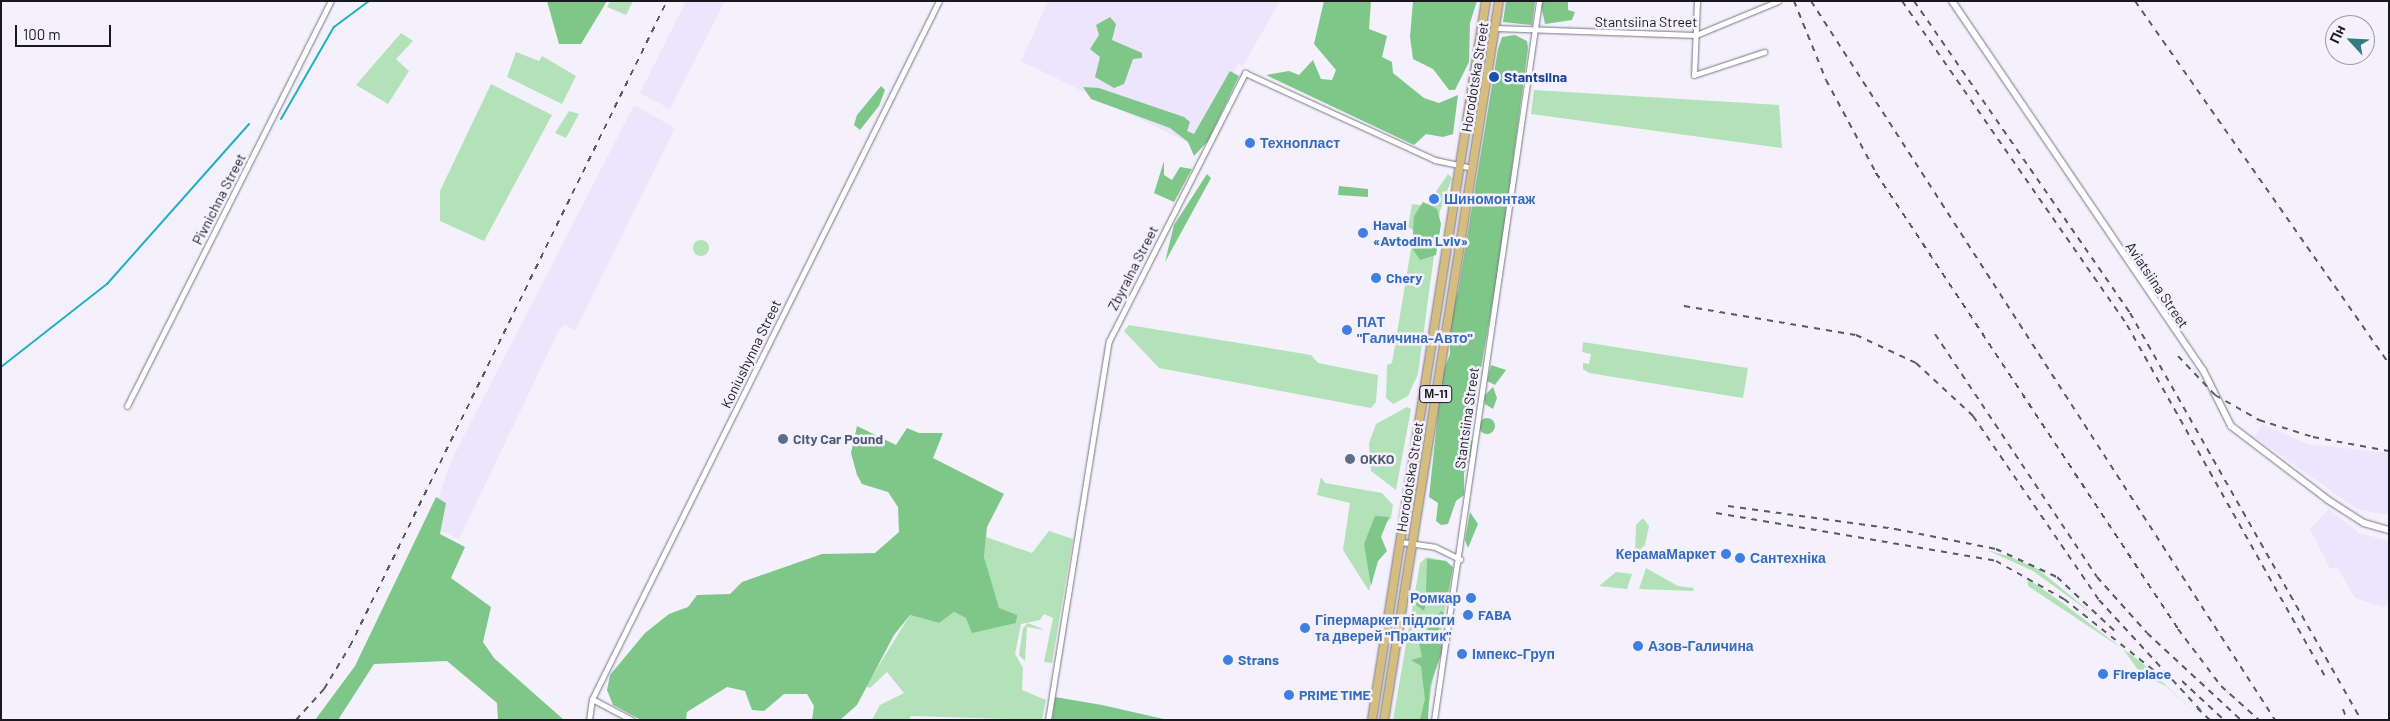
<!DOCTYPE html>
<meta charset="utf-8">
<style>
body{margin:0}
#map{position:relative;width:2390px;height:721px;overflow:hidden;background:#f4f1fd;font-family:Barlow,sans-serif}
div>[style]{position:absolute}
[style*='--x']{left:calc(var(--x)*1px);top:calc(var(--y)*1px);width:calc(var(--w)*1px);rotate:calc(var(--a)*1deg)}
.built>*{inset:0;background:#ece5fc}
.green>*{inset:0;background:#b3e1b8}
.round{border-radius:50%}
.forest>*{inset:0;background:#7ec788}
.stream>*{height:2px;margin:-1px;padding:0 1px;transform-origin:1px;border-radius:1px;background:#20b0c5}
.roads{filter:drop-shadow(0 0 1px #797386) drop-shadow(0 0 1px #797386)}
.minor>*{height:5px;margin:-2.5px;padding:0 2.5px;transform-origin:2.5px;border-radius:2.5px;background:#fff}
.tertiary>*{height:6px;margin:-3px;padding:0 3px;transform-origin:3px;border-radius:3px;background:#fff}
.primary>*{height:8px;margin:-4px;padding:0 4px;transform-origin:4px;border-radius:4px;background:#d4bd7f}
.rail>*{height:2px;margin-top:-1px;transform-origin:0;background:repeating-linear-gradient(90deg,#5a5860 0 6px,transparent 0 12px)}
.dots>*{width:14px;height:14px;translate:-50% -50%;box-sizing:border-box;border:2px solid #f4f1fd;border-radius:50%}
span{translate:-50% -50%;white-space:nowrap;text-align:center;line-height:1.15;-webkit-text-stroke:5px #f4f1fd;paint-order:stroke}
.shield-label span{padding:1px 4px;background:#f4f1fd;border:1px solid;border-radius:4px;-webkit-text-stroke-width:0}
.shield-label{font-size:12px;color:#1a181f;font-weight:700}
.street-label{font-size:14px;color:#1a181f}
.transit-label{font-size:14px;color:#164399;font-weight:700}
.left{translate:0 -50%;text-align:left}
.shop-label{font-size:14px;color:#366cbe;font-weight:700}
.right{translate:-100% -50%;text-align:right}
.service-label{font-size:14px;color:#4e5e75;font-weight:700}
.frame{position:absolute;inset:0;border:2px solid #1a181f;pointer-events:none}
.north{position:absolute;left:2325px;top:15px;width:50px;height:50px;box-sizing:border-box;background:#f4f1fd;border:1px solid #9d9aa4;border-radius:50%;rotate:295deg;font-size:14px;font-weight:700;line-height:20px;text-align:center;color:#1a181f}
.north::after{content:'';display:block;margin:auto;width:18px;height:22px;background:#337c80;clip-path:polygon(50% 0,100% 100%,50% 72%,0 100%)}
.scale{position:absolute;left:15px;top:25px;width:96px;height:22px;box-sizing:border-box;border:2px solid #1a181f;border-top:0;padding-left:6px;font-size:15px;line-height:18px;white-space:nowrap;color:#1a181f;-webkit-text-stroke:4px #f4f1fd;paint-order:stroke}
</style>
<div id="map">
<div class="built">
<div style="clip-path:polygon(686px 1px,725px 1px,670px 109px,640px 93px)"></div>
<div style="clip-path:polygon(1048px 1px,1280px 1px,1243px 66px,1238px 64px,1195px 146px,1021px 61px)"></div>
<div style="clip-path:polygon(634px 105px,675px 128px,575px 331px,565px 325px,560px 328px,459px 539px,429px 525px,451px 461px)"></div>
<div style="clip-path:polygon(2262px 424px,2308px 444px,2389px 453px,2389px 515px,2357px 509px,2255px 437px)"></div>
<div style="clip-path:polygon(2329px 509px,2359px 533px,2389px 541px,2389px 603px,2383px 607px,2355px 598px,2337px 567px,2330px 569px,2310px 529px)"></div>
</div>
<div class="green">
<div style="clip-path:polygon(610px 1px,633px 1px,626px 15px,607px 7px)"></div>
<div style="clip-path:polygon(401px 33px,413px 41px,396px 59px,409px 71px,388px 104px,356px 85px)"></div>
<div style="clip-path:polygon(516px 52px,539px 61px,542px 56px,576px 76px,562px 104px,507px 77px)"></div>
<div style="clip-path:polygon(491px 84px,552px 115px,484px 241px,440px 221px,440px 191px)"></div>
<div style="clip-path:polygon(1534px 90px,1779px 105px,1782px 148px,1531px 114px)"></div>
<div style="clip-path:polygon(569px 111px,579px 114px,566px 138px,555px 133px)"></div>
<div style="clip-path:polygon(1448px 174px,1452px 178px,1440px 211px,1418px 374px,1408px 396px,1393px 404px,1386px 398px,1387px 365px,1392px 363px,1414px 231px,1408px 227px,1412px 204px,1426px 206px)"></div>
<div class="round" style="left:693px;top:240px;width:16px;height:16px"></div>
<div style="clip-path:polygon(1129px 325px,1311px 355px,1318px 363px,1378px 375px,1376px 402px,1371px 408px,1159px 368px,1124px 331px)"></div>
<div style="clip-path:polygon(1583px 342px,1748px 368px,1743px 398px,1589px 373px,1583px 369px,1583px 363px,1589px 364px,1591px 354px,1582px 352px)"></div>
<div style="clip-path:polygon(1407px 407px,1411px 409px,1396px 490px,1371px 471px,1369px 443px,1376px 424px)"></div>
<div style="clip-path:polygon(1321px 477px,1325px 483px,1382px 493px,1393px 505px,1391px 518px,1382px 527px,1369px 591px,1343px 550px,1350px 503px,1317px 495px)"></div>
<div style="clip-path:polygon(1643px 518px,1649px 526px,1645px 545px,1635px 554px,1636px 525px)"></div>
<div style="clip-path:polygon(1049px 531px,1073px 539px,1052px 663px,1044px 662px,1053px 618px,1044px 614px,1040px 620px,1021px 624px,1015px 654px,1023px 668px,1022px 690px,1046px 700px,1042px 720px,911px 716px,909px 720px,872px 720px,880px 705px,904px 693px,887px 672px,870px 688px,866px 686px,910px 615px,939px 623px,954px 612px,966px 618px,999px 608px,989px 586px,984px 557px,986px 537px,1032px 553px)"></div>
<div style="clip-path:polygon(1987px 550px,2011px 557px,2038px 569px,2094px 615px,2033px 571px)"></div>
<div style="clip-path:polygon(1427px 557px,1446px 561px,1452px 568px,1426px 720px,1393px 720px,1420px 563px)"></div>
<div style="clip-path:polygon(1646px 568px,1678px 586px,1694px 588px,1693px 591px,1639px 589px)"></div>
<div style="clip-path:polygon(1616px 572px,1632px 574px,1627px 589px,1599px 586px)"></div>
<div style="clip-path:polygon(2028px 579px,2064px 604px,2123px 649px,2028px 586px)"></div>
<div style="clip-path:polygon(1028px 623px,1045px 630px,1027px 627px,1025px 661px,1019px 655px,1023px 628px)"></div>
<div style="clip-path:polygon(2123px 649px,2140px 661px,2203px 720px,2166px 686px,2141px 674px)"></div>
</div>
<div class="forest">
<div style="clip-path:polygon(547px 1px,607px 1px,581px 44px,559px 44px)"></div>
<div style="clip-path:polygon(1324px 1px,1371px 1px,1369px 29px,1387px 36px,1382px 57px,1392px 62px,1393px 73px,1424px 98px,1439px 103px,1458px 95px,1453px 134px,1443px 137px,1426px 134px,1414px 145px,1266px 75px,1289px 71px,1299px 75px,1313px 60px,1321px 79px,1332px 80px,1336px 70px,1314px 44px)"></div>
<div style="clip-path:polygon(1413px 1px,1477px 1px,1470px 23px,1469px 62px,1455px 90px,1449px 90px,1433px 69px,1413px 59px,1410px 37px)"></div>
<div style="clip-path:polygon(1506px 1px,1535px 1px,1532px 25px,1503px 22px)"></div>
<div style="clip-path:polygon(1540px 1px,1568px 1px,1568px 10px,1575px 12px,1572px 20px,1545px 24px)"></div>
<div style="clip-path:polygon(1110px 17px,1116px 24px,1112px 40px,1142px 53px,1142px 58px,1133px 59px,1124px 84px,1114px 88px,1095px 77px,1100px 57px,1090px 49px,1099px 35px,1096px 25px)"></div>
<div style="clip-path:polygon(1515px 35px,1527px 41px,1528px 48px,1499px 266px,1470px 430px,1473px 449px,1464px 473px,1464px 495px,1456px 501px,1448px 524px,1441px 525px,1436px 521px,1438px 503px,1429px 497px,1442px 375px,1450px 354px,1450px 317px,1458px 292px,1498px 49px,1502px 37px)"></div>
<div style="clip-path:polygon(1230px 71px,1239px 76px,1208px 141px,1194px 156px,1188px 142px,1170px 128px,1091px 99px,1083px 87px,1099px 88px,1184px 117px,1190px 122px,1187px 131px,1194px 134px)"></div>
<div style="clip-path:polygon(881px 86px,885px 90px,879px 106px,860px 130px,854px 125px,857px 115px)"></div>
<div style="clip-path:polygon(1164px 161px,1164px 175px,1172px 180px,1180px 167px,1192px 169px,1174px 202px,1154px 193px)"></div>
<div style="clip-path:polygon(1207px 174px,1211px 178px,1165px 262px,1174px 225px)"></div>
<div style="clip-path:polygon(1339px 186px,1368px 189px,1368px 197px,1338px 195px)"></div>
<div style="clip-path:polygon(1423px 202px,1437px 209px,1441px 224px,1436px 255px,1420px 260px,1412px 248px,1414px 216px)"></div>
<div style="clip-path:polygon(1491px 365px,1506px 370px,1495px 385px,1487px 381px)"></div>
<div style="clip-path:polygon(1493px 387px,1497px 398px,1493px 409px,1485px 404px,1484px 396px)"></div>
<div class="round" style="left:1479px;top:418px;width:16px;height:16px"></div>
<div style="clip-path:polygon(857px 426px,896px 445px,907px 428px,919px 433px,943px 433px,933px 458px,1004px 494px,987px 527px,984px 557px,999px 608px,1017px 615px,1016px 623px,972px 633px,966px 618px,954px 612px,939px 623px,910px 615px,894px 635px,857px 705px,840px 720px,812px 720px,814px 706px,807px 694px,784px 694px,764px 711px,752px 710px,745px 691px,727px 687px,687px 712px,686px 720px,641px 720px,613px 705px,607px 690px,610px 675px,645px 633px,669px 614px,688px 607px,697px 595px,730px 594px,742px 582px,822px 554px,875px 553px,899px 532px,898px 507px,888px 492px,862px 484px,857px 475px,851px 453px)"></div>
<div style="clip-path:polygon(436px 497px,446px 503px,440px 534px,465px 547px,451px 578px,491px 607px,483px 642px,494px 658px,564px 720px,498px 720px,497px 703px,447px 661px,374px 664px,338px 720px,315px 720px,355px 666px)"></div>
<div style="clip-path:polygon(1470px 512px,1478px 524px,1468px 548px,1465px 540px)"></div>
<div style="clip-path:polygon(1375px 516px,1389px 517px,1381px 537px,1387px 551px,1378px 561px,1371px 586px,1364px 544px)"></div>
<div style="clip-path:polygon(1427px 559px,1446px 561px,1453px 567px,1446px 606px,1436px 606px,1427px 598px,1424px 611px,1416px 605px,1419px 595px,1426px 593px)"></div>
<div style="clip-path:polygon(1441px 611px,1444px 613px,1438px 632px,1443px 649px,1430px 686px,1428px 720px,1420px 720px,1425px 699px,1421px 666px,1411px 660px,1422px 657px,1419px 643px,1428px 639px,1428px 628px)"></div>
<div style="clip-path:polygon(1055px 697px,1102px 705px,1168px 720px,1052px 720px)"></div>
</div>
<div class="stream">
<div style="--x:281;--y:119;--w:106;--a:-60.1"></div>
<div style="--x:334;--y:27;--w:44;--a:-36.6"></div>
<div style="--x:1;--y:367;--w:135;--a:-38.1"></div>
<div style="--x:107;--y:284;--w:214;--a:-48.4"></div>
</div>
<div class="roads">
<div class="minor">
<div style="--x:1697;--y:1;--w:74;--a:92.3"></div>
<div style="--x:1694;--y:75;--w:74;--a:-18.2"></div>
<div style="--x:1495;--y:28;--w:201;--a:2"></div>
<div style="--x:1696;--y:35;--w:89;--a:-22.5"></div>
<div style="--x:127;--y:406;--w:453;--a:-63.3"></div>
<div style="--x:1401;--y:542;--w:34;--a:8"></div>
<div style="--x:1435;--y:547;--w:28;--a:26"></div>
<div style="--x:592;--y:699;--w:45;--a:27.7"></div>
<div style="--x:589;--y:720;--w:21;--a:-82"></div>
<div style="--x:592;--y:699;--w:779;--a:-63.57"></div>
<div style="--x:1048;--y:720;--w:384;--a:-80.9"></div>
<div style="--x:1109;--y:341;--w:301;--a:-63.1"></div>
<div style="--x:1245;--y:73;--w:209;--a:24.6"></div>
<div style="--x:1435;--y:160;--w:39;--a:12"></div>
<div style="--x:1434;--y:720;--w:727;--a:-81.69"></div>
</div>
<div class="tertiary">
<div style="--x:1952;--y:1;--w:446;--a:55.8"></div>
<div style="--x:2203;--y:370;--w:63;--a:63.4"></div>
<div style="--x:2231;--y:426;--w:122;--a:37.3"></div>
<div style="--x:2328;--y:500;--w:43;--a:32.6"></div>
<div style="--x:2364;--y:523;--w:26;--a:16"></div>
</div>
<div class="primary">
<div style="--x:1372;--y:720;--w:728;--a:-80.99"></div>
<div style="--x:1384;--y:720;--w:728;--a:-80.91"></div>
</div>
</div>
<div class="rail">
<div style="--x:1794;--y:1;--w:85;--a:67.9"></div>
<div style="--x:1826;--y:80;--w:106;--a:61.7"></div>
<div style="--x:1876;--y:173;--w:547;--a:56.48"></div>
<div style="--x:2178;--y:629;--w:71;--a:53"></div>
<div style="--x:2221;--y:686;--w:51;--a:41.8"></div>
<div style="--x:1811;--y:1;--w:856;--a:57.16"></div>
<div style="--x:1902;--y:1;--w:394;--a:55.2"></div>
<div style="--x:2127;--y:325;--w:407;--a:60.6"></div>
<div style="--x:1914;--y:1;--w:379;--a:55.3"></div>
<div style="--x:2130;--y:313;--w:468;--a:60.4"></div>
<div style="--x:2135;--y:1;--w:443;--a:55"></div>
<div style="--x:1684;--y:306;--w:174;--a:9.6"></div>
<div style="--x:1856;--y:335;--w:66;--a:25"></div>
<div style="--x:1916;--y:363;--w:78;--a:42.9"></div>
<div style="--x:1973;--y:416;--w:223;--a:55.6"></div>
<div style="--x:2099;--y:600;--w:151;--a:47.4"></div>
<div style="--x:1935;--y:334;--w:292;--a:56.3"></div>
<div style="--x:2097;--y:577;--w:75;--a:48.2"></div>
<div style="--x:2147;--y:633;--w:128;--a:42.8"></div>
<div style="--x:2178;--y:356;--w:54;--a:46.5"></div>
<div style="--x:2215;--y:395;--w:51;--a:29.6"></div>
<div style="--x:2259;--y:420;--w:57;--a:17.5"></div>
<div style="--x:2313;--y:437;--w:77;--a:10.4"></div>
<div style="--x:1728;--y:506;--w:169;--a:7.8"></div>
<div style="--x:1895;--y:529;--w:103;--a:11.2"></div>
<div style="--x:1996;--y:549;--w:67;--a:24.7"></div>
<div style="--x:2057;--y:577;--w:83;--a:43.1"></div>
<div style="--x:1716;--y:513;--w:284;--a:9.7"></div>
<div style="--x:1996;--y:561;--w:78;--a:29.2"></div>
<div style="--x:2064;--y:599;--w:125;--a:38.5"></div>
<div style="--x:2182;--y:681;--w:57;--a:42.9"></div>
<div style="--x:2197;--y:708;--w:18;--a:43"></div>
<div style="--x:2343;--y:709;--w:12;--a:70"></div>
<div style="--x:296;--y:720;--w:42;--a:-47.9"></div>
<div style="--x:324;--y:689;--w:50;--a:-58.8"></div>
<div style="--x:350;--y:646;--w:719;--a:-63.83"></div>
</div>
<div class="dots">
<div style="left:1494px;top:77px;background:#1a4fb4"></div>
<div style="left:1250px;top:143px;background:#3f7fe0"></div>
<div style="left:1434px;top:199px;background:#3f7fe0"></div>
<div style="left:1363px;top:233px;background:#3f7fe0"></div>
<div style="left:1376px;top:278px;background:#3f7fe0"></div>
<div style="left:1347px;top:330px;background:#3f7fe0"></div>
<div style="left:783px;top:439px;background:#5c6f8a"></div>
<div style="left:1350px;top:459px;background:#5c6f8a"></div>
<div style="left:1726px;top:554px;background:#3f7fe0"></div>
<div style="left:1740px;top:558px;background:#3f7fe0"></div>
<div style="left:1471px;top:598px;background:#3f7fe0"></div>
<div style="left:1468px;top:615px;background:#3f7fe0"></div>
<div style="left:1305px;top:628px;background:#3f7fe0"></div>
<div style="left:1638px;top:646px;background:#3f7fe0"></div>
<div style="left:1462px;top:654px;background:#3f7fe0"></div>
<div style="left:1228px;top:660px;background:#3f7fe0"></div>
<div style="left:2103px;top:674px;background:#3f7fe0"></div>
<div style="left:1289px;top:695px;background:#3f7fe0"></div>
</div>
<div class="shield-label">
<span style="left:1436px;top:394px">М-11</span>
</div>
<div class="street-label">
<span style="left:1646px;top:22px">Stantsiina Street</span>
<span style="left:1475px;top:77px;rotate:-81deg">Horodotska Street</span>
<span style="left:219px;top:199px;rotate:-63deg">Pivnichna Street</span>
<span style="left:1133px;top:268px;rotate:-63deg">Zbyralna Street</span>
<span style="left:2157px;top:285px;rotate:56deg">Aviatsiina Street</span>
<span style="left:751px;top:354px;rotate:-64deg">Koniushynna Street</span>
<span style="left:1467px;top:418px;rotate:-82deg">Stantsiina Street</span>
<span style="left:1410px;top:477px;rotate:-81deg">Horodotska Street</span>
</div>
<div class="transit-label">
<span class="left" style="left:1504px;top:77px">Stantsiina</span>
</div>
<div class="shop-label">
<span class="left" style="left:1260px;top:143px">Технопласт</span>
<span class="left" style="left:1444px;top:199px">Шиномонтаж</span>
<span class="left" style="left:1373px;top:233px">Haval<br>«Avtodim Lviv»</span>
<span class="left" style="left:1386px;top:278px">Chery</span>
<span class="left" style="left:1357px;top:330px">ПАТ<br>"Галичина-Авто"</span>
<span class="right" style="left:1716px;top:554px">КерамаМаркет</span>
<span class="left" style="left:1750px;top:558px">Сантехніка</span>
<span class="right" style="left:1461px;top:598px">Ромкар</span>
<span class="left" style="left:1478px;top:615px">FABA</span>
<span class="left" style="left:1315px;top:628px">Гіпермаркет підлоги<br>та дверей "Практик"</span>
<span class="left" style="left:1648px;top:646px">Азов-Галичина</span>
<span class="left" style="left:1472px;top:654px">Імпекс-Груп</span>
<span class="left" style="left:1238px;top:660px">Strans</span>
<span class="left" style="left:2113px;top:674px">Fireplace</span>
<span class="left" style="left:1299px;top:695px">PRIME TIME</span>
</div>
<div class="service-label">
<span class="left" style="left:793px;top:439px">City Car Pound</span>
<span class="left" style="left:1360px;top:459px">OKKO</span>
</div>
<div class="frame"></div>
<div class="north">Пн</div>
<div class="scale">100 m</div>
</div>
